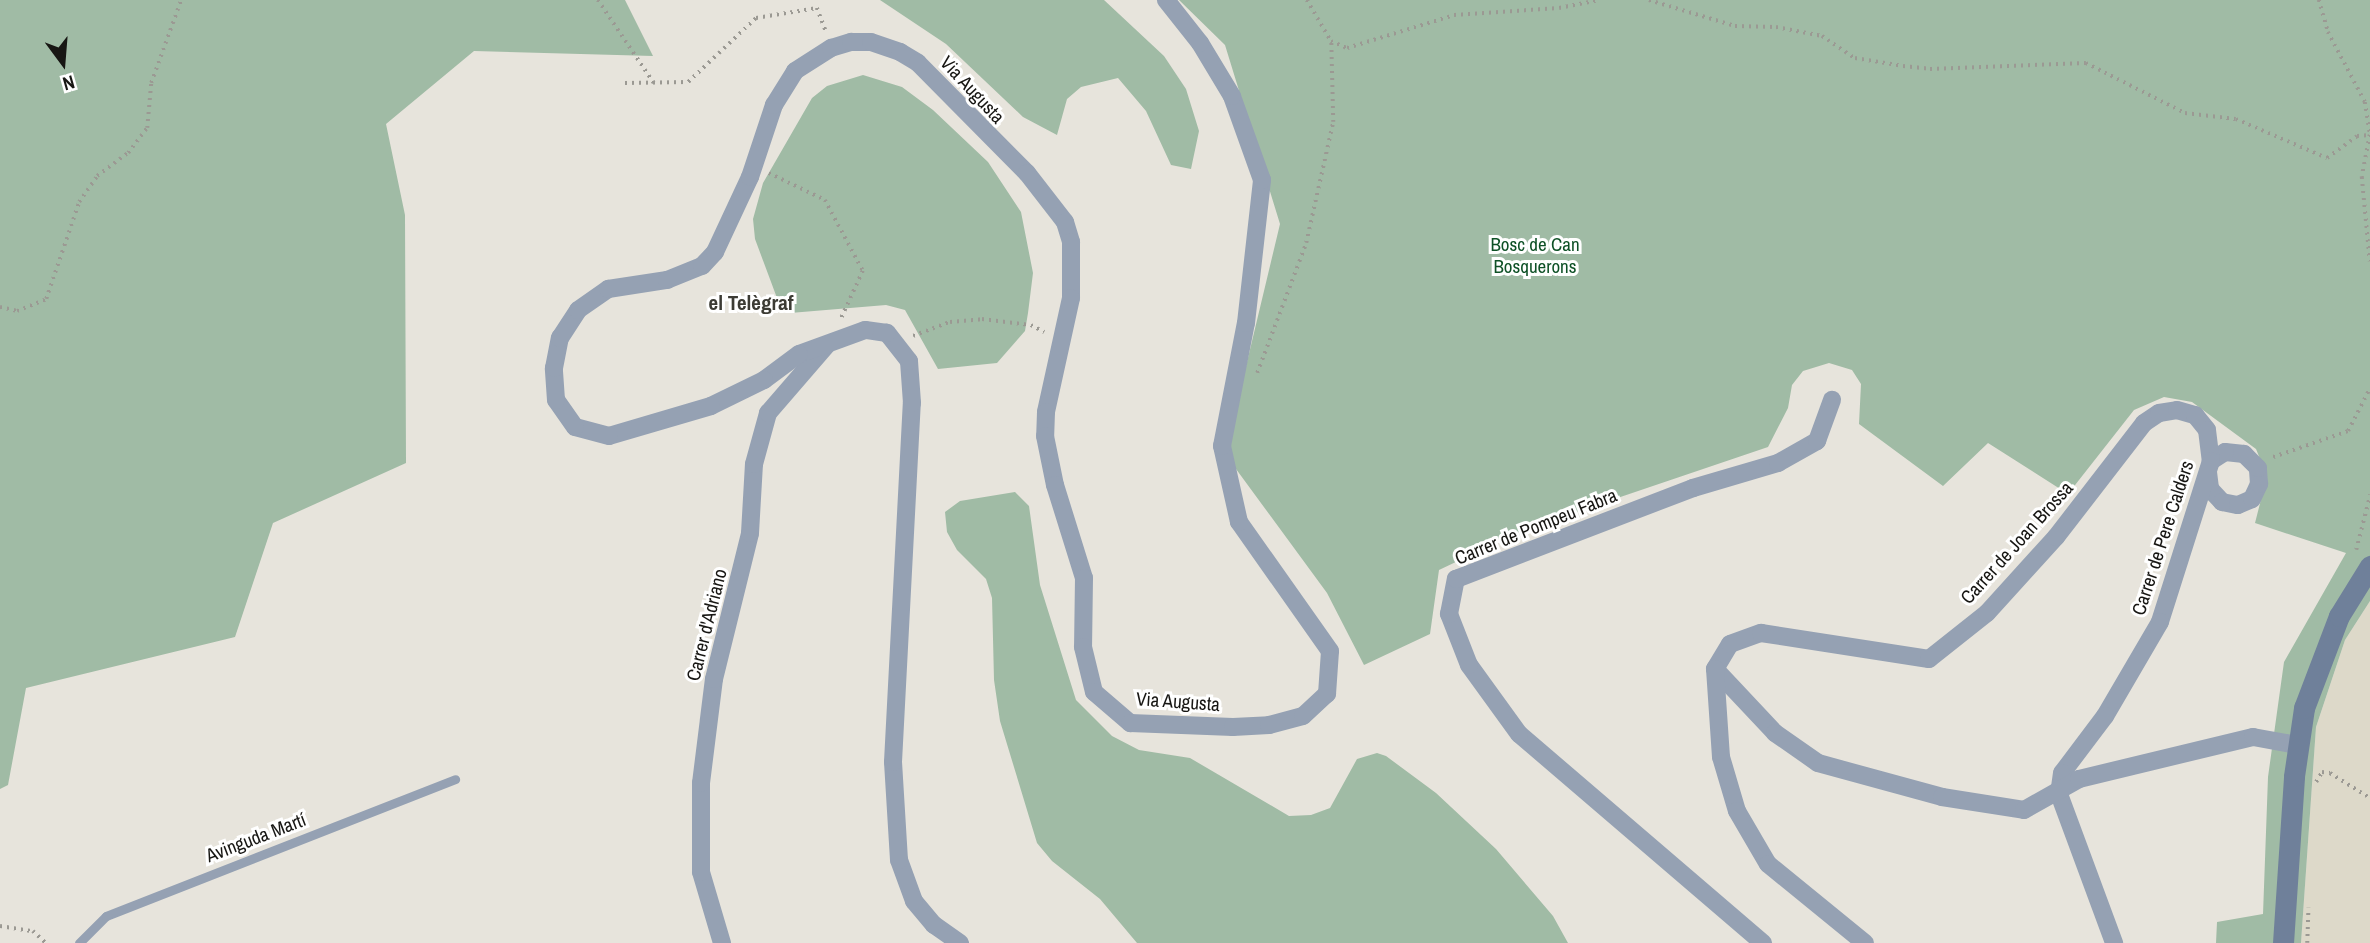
<!DOCTYPE html>
<meta charset="utf-8">
<style>
body{margin:0}
#map{position:relative;width:2370px;height:943px;overflow:hidden;background:#e7e4dc;font-family:"Archivo Narrow",sans-serif}
div>[style]{position:absolute}
[style*='--x']{left:calc(var(--x)*1px);top:calc(var(--y)*1px);width:calc(var(--w)*1px);rotate:calc(var(--a)*1deg)}
.built>*{inset:0;background:#ddd9c9}
.green>*{inset:0;background:#a0bba5}
.path>*{height:3.5px;margin-top:-1.75px;transform-origin:0;background:repeating-linear-gradient(90deg,#9b9993 0 2px,transparent 0 7px)}
.lane>*{height:9px;margin:-4.5px;padding:0 4.5px;transform-origin:4.5px;border-radius:4.5px;background:#95a1b3}
.street>*{height:18px;margin:-9px;padding:0 9px;transform-origin:9px;border-radius:9px;background:#95a1b3}
.secondary>*{height:21px;margin:-10.5px;padding:0 10.5px;transform-origin:10.5px;border-radius:10.5px;background:#6f809a}
span{translate:-50% -50%;white-space:nowrap;text-align:center;line-height:1.15;-webkit-text-stroke:6px #fff;paint-order:stroke}
.street-label{font-size:19px;color:#171613}
.park-label{font-size:19px;color:#0e5126}
.neighbourhood-label{font-size:21px;color:#3c3b34;font-weight:700}
.north{position:absolute;left:28px;top:28px;width:70px;height:70px;-webkit-text-stroke:5px #fff;paint-order:stroke;rotate:164deg;font-size:19px;font-weight:700;line-height:28px;text-align:center;color:#171613}
.north::after{content:'';display:block;margin:auto;width:24px;height:32px;background:#171613;clip-path:polygon(50% 0,100% 100%,50% 72%,0 100%)}
</style>
<div id="map">
<div class="built">
<div style="clip-path:polygon(2370px 601px,2370px 943px,2301px 943px,2316px 727px,2345px 640px)"></div>
</div>
<div class="green">
<div style="clip-path:polygon(0 0,625px 0,653px 56px,474px 51px,386px 124px,405px 215px,406px 463px,273px 523px,235px 637px,26px 688px,8px 785px,0 789px)"></div>
<div style="clip-path:polygon(880px 0,1104px 0,1164px 56px,1186px 89px,1199px 131px,1191px 169px,1171px 165px,1146px 111px,1118px 78px,1081px 87px,1067px 99px,1057px 135px,1023px 117px,946px 44px)"></div>
<div style="clip-path:polygon(1179px 0,2370px 0,2370px 601px,2345px 640px,2316px 727px,2301px 943px,2216px 943px,2217px 922px,2263px 914px,2268px 777px,2284px 662px,2346px 553px,2255px 523px,2267px 476px,2256px 449px,2192px 402px,2164px 397px,2134px 410px,2068px 494px,1988px 443px,1943px 486px,1859px 424px,1861px 384px,1852px 370px,1829px 363px,1803px 371px,1792px 385px,1788px 408px,1768px 447px,1523px 530px,1439px 570px,1430px 634px,1364px 665px,1327px 593px,1225px 454px,1280px 224px,1225px 45px)"></div>
<div style="clip-path:polygon(863px 75px,902px 87px,933px 110px,988px 162px,1021px 212px,1033px 273px,1028px 313px,1025px 331px,997px 363px,938px 369px,905px 310px,886px 305px,790px 313px,777px 298px,755px 239px,753px 219px,763px 183px,812px 98px,827px 86px)"></div>
<div style="clip-path:polygon(1015px 492px,1029px 506px,1040px 585px,1076px 700px,1112px 736px,1139px 750px,1190px 758px,1289px 816px,1311px 815px,1330px 808px,1357px 759px,1377px 753px,1386px 756px,1436px 793px,1496px 849px,1553px 916px,1568px 943px,1137px 943px,1100px 899px,1052px 861px,1037px 843px,1000px 721px,994px 680px,992px 598px,986px 579px,957px 550px,947px 532px,945px 512px,960px 501px)"></div>
</div>
<div class="path">
<div style="--x:598;--y:0;--w:100;--a:56"></div>
<div style="--x:1307;--y:0;--w:48;--a:59.7"></div>
<div style="--x:1331;--y:41;--w:17;--a:24"></div>
<div style="--x:1347;--y:48;--w:112;--a:-17.1"></div>
<div style="--x:1454;--y:15;--w:105;--a:-3.8"></div>
<div style="--x:1559;--y:8;--w:41;--a:-11.3"></div>
<div style="--x:1649;--y:0;--w:90;--a:16.8"></div>
<div style="--x:1735;--y:26;--w:41;--a:1.4"></div>
<div style="--x:1776;--y:27;--w:47;--a:11.1"></div>
<div style="--x:1822;--y:36;--w:40;--a:34"></div>
<div style="--x:1855;--y:58;--w:49;--a:9.5"></div>
<div style="--x:1903;--y:66;--w:27;--a:6"></div>
<div style="--x:1930;--y:69;--w:156;--a:-2.2"></div>
<div style="--x:2086;--y:63;--w:111;--a:26.8"></div>
<div style="--x:2185;--y:113;--w:51;--a:6.7"></div>
<div style="--x:2236;--y:119;--w:99;--a:23.2"></div>
<div style="--x:2327;--y:158;--w:37;--a:-36"></div>
<div style="--x:2357;--y:136;--w:13;--a:-4"></div>
<div style="--x:2370;--y:135;--w:43;--a:100.8"></div>
<div style="--x:2362;--y:177;--w:85;--a:84.6"></div>
<div style="--x:2319;--y:0;--w:33;--a:74"></div>
<div style="--x:2328;--y:32;--w:79;--a:62.1"></div>
<div style="--x:2365;--y:102;--w:33;--a:81"></div>
<div style="--x:625;--y:83;--w:63;--a:-0.9"></div>
<div style="--x:688;--y:82;--w:93;--a:-43.3"></div>
<div style="--x:756;--y:18;--w:62;--a:-9.3"></div>
<div style="--x:817;--y:8;--w:26;--a:69"></div>
<div style="--x:769;--y:173;--w:62;--a:25.7"></div>
<div style="--x:825;--y:200;--w:81;--a:61.8"></div>
<div style="--x:863;--y:271;--w:53;--a:114.6"></div>
<div style="--x:0;--y:307;--w:17;--a:13"></div>
<div style="--x:17;--y:311;--w:31;--a:-22"></div>
<div style="--x:46;--y:299;--w:102;--a:-71.2"></div>
<div style="--x:79;--y:202;--w:32;--a:-55"></div>
<div style="--x:97;--y:176;--w:39;--a:-37"></div>
<div style="--x:128;--y:153;--w:31;--a:-53"></div>
<div style="--x:147;--y:128;--w:45;--a:-84.9"></div>
<div style="--x:151;--y:83;--w:88;--a:-70.1"></div>
<div style="--x:913;--y:336;--w:40;--a:-21"></div>
<div style="--x:950;--y:322;--w:32;--a:-5"></div>
<div style="--x:982;--y:319;--w:49;--a:7"></div>
<div style="--x:1031;--y:325;--w:15;--a:28"></div>
<div style="--x:1257;--y:373;--w:139;--a:-69.3"></div>
<div style="--x:1306;--y:243;--w:124;--a:-77.4"></div>
<div style="--x:1333;--y:122;--w:81;--a:-91.4"></div>
<div style="--x:2273;--y:457;--w:79;--a:-19.1"></div>
<div style="--x:2348;--y:431;--w:48;--a:-62.9"></div>
<div style="--x:2356;--y:550;--w:57;--a:-75.7"></div>
<div style="--x:2316;--y:782;--w:12;--a:-59"></div>
<div style="--x:2322;--y:772;--w:8;--a:7"></div>
<div style="--x:2330;--y:773;--w:47;--a:32"></div>
<div style="--x:0;--y:926;--w:33;--a:9"></div>
<div style="--x:33;--y:931;--w:18;--a:43"></div>
<div style="--x:2307;--y:943;--w:35;--a:-88"></div>
</div>
<div class="lane">
<div style="--x:79;--y:943;--w:38;--a:-45"></div>
<div style="--x:106;--y:916;--w:375;--a:-21.4"></div>
</div>
<div class="street">
<div style="--x:2208;--y:472;--w:17;--a:83"></div>
<div style="--x:2210;--y:489;--w:18;--a:47"></div>
<div style="--x:2222;--y:502;--w:16;--a:11"></div>
<div style="--x:2238;--y:505;--w:15;--a:-23"></div>
<div style="--x:2252;--y:499;--w:17;--a:-65"></div>
<div style="--x:2259;--y:484;--w:16;--a:-94"></div>
<div style="--x:2258;--y:468;--w:20;--a:-135"></div>
<div style="--x:2244;--y:454;--w:19;--a:-174"></div>
<div style="--x:2225;--y:452;--w:17;--a:147"></div>
<div style="--x:1715;--y:669;--w:29;--a:-59"></div>
<div style="--x:1730;--y:644;--w:33;--a:-20"></div>
<div style="--x:1761;--y:633;--w:170;--a:8.8"></div>
<div style="--x:1929;--y:659;--w:74;--a:-38.4"></div>
<div style="--x:1987;--y:613;--w:103;--a:-47.8"></div>
<div style="--x:2056;--y:537;--w:144;--a:-52.3"></div>
<div style="--x:2144;--y:423;--w:18;--a:-34"></div>
<div style="--x:2159;--y:413;--w:18;--a:-9"></div>
<div style="--x:2177;--y:410;--w:19;--a:16"></div>
<div style="--x:2195;--y:415;--w:19;--a:51"></div>
<div style="--x:2207;--y:430;--w:31;--a:83"></div>
<div style="--x:2211;--y:461;--w:169;--a:107.6"></div>
<div style="--x:2160;--y:622;--w:109;--a:120.3"></div>
<div style="--x:2105;--y:716;--w:71;--a:127"></div>
<div style="--x:2062;--y:773;--w:21;--a:98"></div>
<div style="--x:2059;--y:794;--w:159;--a:69.7"></div>
<div style="--x:1715;--y:669;--w:88;--a:46.8"></div>
<div style="--x:1775;--y:733;--w:52;--a:34.9"></div>
<div style="--x:1818;--y:763;--w:129;--a:15.3"></div>
<div style="--x:1942;--y:797;--w:83;--a:9"></div>
<div style="--x:2024;--y:810;--w:63;--a:-29.4"></div>
<div style="--x:2079;--y:779;--w:179;--a:-13.6"></div>
<div style="--x:2253;--y:737;--w:45;--a:10.3"></div>
<div style="--x:1715;--y:669;--w:88;--a:86.1"></div>
<div style="--x:1721;--y:757;--w:56;--a:73.5"></div>
<div style="--x:1737;--y:811;--w:61;--a:59.7"></div>
<div style="--x:1768;--y:864;--w:125;--a:39.2"></div>
<div style="--x:722;--y:943;--w:74;--a:-106.5"></div>
<div style="--x:701;--y:872;--w:89;--a:-90"></div>
<div style="--x:701;--y:783;--w:105;--a:-82.9"></div>
<div style="--x:714;--y:679;--w:150;--a:-76.1"></div>
<div style="--x:750;--y:533;--w:69;--a:-86.7"></div>
<div style="--x:754;--y:464;--w:53;--a:-74.6"></div>
<div style="--x:768;--y:413;--w:90;--a:-49.1"></div>
<div style="--x:960;--y:943;--w:32;--a:-145"></div>
<div style="--x:934;--y:925;--w:31;--a:-130"></div>
<div style="--x:914;--y:901;--w:44;--a:-110.1"></div>
<div style="--x:899;--y:860;--w:98;--a:-93.5"></div>
<div style="--x:893;--y:762;--w:360;--a:-87"></div>
<div style="--x:912;--y:403;--w:42;--a:-94.1"></div>
<div style="--x:909;--y:361;--w:36;--a:-128"></div>
<div style="--x:887;--y:333;--w:22;--a:-172"></div>
<div style="--x:865;--y:330;--w:70;--a:160"></div>
<div style="--x:799;--y:354;--w:44;--a:143.4"></div>
<div style="--x:764;--y:380;--w:59;--a:153.9"></div>
<div style="--x:711;--y:406;--w:106;--a:163.6"></div>
<div style="--x:609;--y:436;--w:35;--a:-165"></div>
<div style="--x:575;--y:427;--w:33;--a:-125"></div>
<div style="--x:556;--y:400;--w:32;--a:-94"></div>
<div style="--x:554;--y:368;--w:31;--a:-79"></div>
<div style="--x:560;--y:338;--w:33;--a:-57"></div>
<div style="--x:578;--y:310;--w:37;--a:-35"></div>
<div style="--x:608;--y:289;--w:60;--a:-8.7"></div>
<div style="--x:667;--y:280;--w:38;--a:-22"></div>
<div style="--x:702;--y:266;--w:19;--a:-47"></div>
<div style="--x:715;--y:252;--w:83;--a:-65"></div>
<div style="--x:750;--y:177;--w:76;--a:-71.6"></div>
<div style="--x:774;--y:105;--w:40;--a:-58"></div>
<div style="--x:795;--y:71;--w:43;--a:-32.6"></div>
<div style="--x:831;--y:48;--w:21;--a:-17"></div>
<div style="--x:851;--y:42;--w:20;--a:0"></div>
<div style="--x:871;--y:42;--w:31;--a:19"></div>
<div style="--x:900;--y:52;--w:21;--a:31"></div>
<div style="--x:918;--y:63;--w:155;--a:45.3"></div>
<div style="--x:1027;--y:173;--w:62;--a:52.2"></div>
<div style="--x:1065;--y:222;--w:21;--a:73"></div>
<div style="--x:1071;--y:242;--w:56;--a:90"></div>
<div style="--x:1071;--y:298;--w:117;--a:102.4"></div>
<div style="--x:1046;--y:412;--w:24;--a:92"></div>
<div style="--x:1045;--y:436;--w:50;--a:78.5"></div>
<div style="--x:1055;--y:485;--w:97;--a:72.7"></div>
<div style="--x:1084;--y:578;--w:69;--a:90.8"></div>
<div style="--x:1083;--y:647;--w:46;--a:76.3"></div>
<div style="--x:1094;--y:692;--w:48;--a:40.7"></div>
<div style="--x:1130;--y:723;--w:103;--a:2.2"></div>
<div style="--x:1233;--y:727;--w:36;--a:-3"></div>
<div style="--x:1269;--y:725;--w:35;--a:-15"></div>
<div style="--x:1303;--y:716;--w:33;--a:-43"></div>
<div style="--x:1327;--y:694;--w:43;--a:-86"></div>
<div style="--x:1330;--y:651;--w:158;--a:-125.2"></div>
<div style="--x:1239;--y:522;--w:78;--a:-102.6"></div>
<div style="--x:1222;--y:446;--w:125;--a:-79"></div>
<div style="--x:1246;--y:323;--w:144;--a:-83.6"></div>
<div style="--x:1262;--y:180;--w:89;--a:-109.7"></div>
<div style="--x:1232;--y:96;--w:62;--a:-121.1"></div>
<div style="--x:1200;--y:43;--w:55;--a:-128.3"></div>
<div style="--x:1763;--y:943;--w:321;--a:-139.4"></div>
<div style="--x:1519;--y:734;--w:85;--a:-125.9"></div>
<div style="--x:1469;--y:665;--w:55;--a:-111.4"></div>
<div style="--x:1449;--y:614;--w:36;--a:-79"></div>
<div style="--x:1456;--y:579;--w:254;--a:-21"></div>
<div style="--x:1693;--y:488;--w:89;--a:-16.4"></div>
<div style="--x:1778;--y:463;--w:45;--a:-29.4"></div>
<div style="--x:1817;--y:441;--w:44;--a:-69.9"></div>
</div>
<div class="secondary">
<div style="--x:2283;--y:943;--w:167;--a:-86.2"></div>
<div style="--x:2294;--y:776;--w:69;--a:-81.6"></div>
<div style="--x:2304;--y:708;--w:98;--a:-69.2"></div>
<div style="--x:2339;--y:616;--w:59;--a:-58.2"></div>
</div>
<div class="street-label">
<span style="left:972px;top:90px;rotate:47deg">Via Augusta</span>
<span style="left:1536px;top:527px;rotate:-22deg">Carrer de Pompeu Fabra</span>
<span style="left:2163px;top:538px;rotate:-72deg">Carrer de Pere Calders</span>
<span style="left:2017px;top:543px;rotate:-48deg">Carrer de Joan Brossa</span>
<span style="left:707px;top:625px;rotate:-76deg">Carrer d'Adriano</span>
<span style="left:1178px;top:702px;rotate:4deg">Via Augusta</span>
<span style="left:256px;top:838px;rotate:-21deg">Avinguda Martí</span>
</div>
<div class="park-label">
<span style="left:1535px;top:256px">Bosc de Can<br>Bosquerons</span>
</div>
<div class="neighbourhood-label">
<span style="left:751px;top:303px">el Telègraf</span>
</div>
<div class="north">N</div>
</div>
